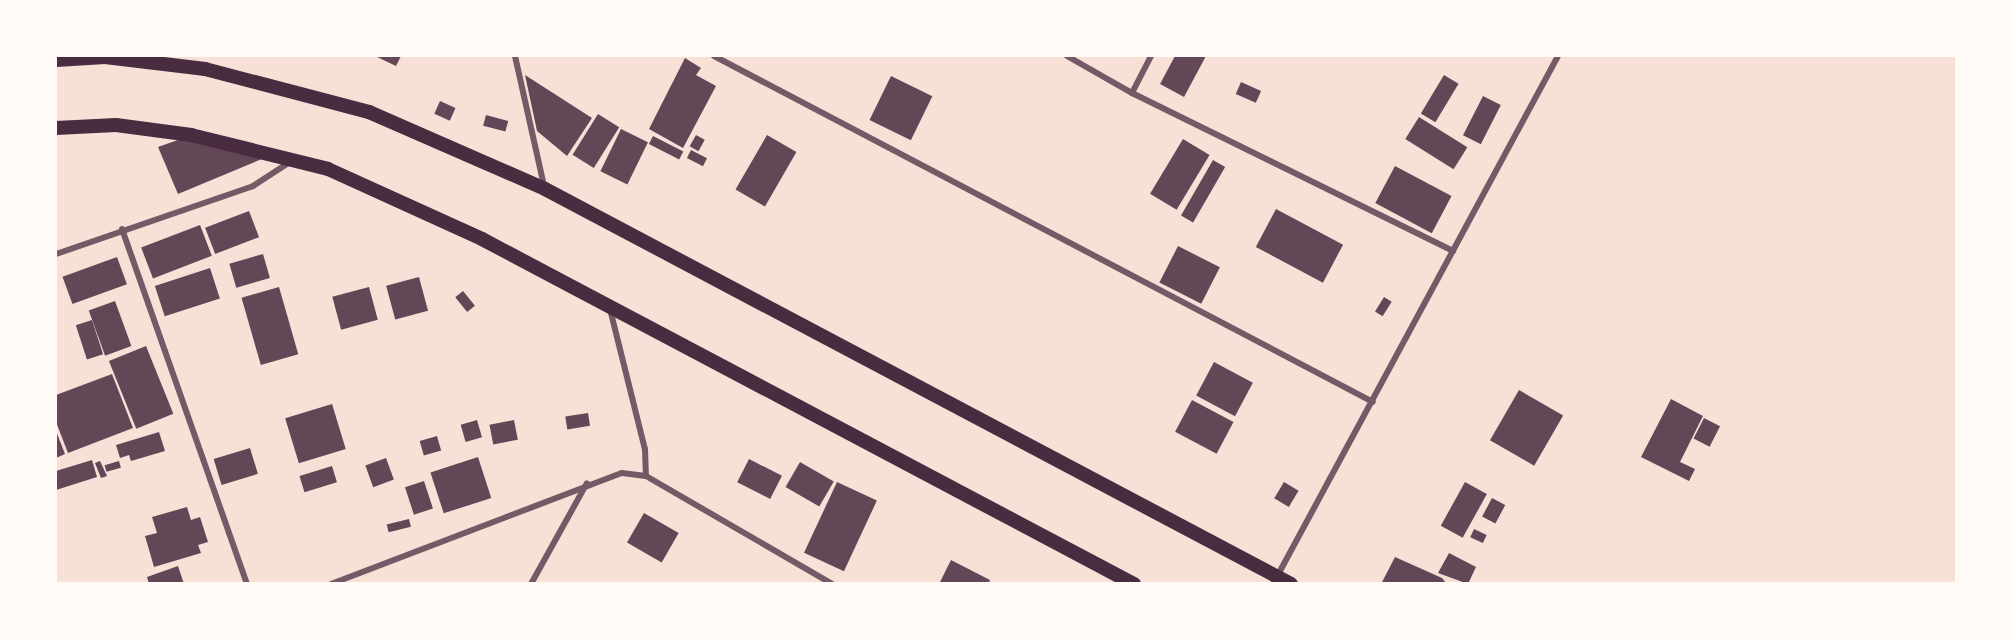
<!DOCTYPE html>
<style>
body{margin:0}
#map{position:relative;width:2012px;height:639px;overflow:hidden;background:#f7e1d7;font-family:"Public Sans",sans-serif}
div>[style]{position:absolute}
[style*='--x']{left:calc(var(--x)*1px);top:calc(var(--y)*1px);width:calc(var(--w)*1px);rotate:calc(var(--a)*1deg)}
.building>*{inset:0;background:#644757;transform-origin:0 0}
.minor>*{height:6px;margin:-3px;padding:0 3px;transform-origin:3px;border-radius:3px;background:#755966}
.trunk>*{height:14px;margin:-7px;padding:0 7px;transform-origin:7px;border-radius:7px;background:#4a2c40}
span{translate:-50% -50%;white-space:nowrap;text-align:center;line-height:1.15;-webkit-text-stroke:5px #fffaf5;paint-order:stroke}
.frame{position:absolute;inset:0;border:57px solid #fffaf5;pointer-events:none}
</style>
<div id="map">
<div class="building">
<div style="clip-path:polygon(375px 56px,401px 56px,396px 66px)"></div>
<div style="clip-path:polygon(1175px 56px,1206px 56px,1184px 97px,1160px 84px)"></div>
<div style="clip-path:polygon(685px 58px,701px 68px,696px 75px,716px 86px,683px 148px,649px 129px)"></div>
<div style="clip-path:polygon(525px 75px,592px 118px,567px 156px,537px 131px)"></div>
<div style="left:1444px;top:75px;width:17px;height:45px;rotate:31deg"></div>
<div style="left:891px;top:76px;width:46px;height:49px;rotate:26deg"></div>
<div style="left:1241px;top:82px;width:22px;height:13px;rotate:24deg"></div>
<div style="left:1483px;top:96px;width:20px;height:44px;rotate:27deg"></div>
<div style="left:440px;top:101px;width:17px;height:14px;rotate:24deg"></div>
<div style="left:598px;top:114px;width:25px;height:48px;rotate:32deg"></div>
<div style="left:486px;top:115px;width:23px;height:11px;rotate:15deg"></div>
<div style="left:1419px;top:117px;width:57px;height:26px;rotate:32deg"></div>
<div style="left:621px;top:129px;width:30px;height:47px;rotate:26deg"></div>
<div style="clip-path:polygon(192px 135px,269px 156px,178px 194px,158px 147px)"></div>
<div style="left:696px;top:135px;width:10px;height:13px;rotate:29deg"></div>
<div style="left:767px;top:135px;width:34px;height:63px;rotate:30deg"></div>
<div style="left:653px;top:136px;width:34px;height:9px;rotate:27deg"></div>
<div style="left:1183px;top:139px;width:31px;height:64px;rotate:31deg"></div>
<div style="left:691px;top:150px;width:18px;height:9px;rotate:27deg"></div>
<div style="left:1213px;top:160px;width:14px;height:64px;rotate:30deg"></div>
<div style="left:1395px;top:166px;width:64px;height:42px;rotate:28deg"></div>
<div style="left:1276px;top:209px;width:76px;height:43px;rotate:28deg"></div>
<div style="left:249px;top:211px;width:28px;height:47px;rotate:69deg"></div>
<div style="left:200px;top:225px;width:33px;height:63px;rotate:69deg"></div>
<div style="left:1178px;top:246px;width:47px;height:41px;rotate:27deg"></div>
<div style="left:263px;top:254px;width:25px;height:35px;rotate:74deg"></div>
<div style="left:117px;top:257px;width:29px;height:58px;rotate:70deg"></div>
<div style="left:210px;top:268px;width:32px;height:58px;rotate:72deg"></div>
<div style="left:419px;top:277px;width:35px;height:34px;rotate:75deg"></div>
<div style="left:279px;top:287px;width:70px;height:39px;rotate:74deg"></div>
<div style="left:369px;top:287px;width:34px;height:38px;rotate:75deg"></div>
<div style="left:463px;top:291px;width:19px;height:10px;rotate:51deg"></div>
<div style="left:1384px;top:297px;width:9px;height:17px;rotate:32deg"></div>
<div style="left:115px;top:301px;width:48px;height:28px;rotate:70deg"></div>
<div style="left:92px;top:320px;width:36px;height:17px;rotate:72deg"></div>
<div style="left:146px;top:346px;width:73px;height:40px;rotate:68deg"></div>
<div style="left:1214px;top:362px;width:44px;height:38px;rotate:28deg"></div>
<div style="clip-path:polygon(112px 374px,133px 428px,68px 453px,56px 422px,56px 395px)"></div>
<div style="left:1519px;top:390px;width:51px;height:58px;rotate:30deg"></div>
<div style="clip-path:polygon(1671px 399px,1703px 416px,1680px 462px,1695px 469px,1689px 481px,1641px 457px)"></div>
<div style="left:1192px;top:400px;width:47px;height:36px;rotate:28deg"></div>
<div style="left:332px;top:404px;width:47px;height:49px;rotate:73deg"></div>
<div style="left:588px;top:413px;width:13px;height:23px;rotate:81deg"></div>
<div style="left:1704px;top:418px;width:18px;height:23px;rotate:27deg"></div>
<div style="left:477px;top:420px;width:18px;height:17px;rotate:74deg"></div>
<div style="left:514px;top:420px;width:20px;height:25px;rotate:79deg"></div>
<div style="clip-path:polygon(56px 431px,65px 454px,56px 458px)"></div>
<div style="clip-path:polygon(159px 432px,165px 451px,131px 461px,129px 455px,120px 458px,116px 445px)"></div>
<div style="left:437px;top:436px;width:15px;height:18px;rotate:74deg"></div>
<div style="left:250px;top:448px;width:27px;height:38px;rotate:73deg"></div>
<div style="left:478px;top:457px;width:43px;height:50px;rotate:72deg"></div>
<div style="left:386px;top:458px;width:23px;height:22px;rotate:70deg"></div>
<div style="left:749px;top:459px;width:37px;height:26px;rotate:27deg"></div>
<div style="clip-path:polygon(92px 460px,97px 477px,56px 490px,56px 471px)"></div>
<div style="clip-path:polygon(100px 461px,107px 476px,101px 478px,95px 463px)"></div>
<div style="left:119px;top:461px;width:7px;height:15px;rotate:74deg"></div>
<div style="left:800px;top:462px;width:39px;height:29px;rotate:30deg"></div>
<div style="left:332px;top:466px;width:17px;height:34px;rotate:73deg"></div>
<div style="left:424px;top:481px;width:29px;height:20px;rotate:72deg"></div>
<div style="left:837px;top:482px;width:44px;height:78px;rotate:25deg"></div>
<div style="left:1284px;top:482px;width:17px;height:19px;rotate:31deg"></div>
<div style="left:1465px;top:482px;width:25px;height:50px;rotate:29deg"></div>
<div style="left:1492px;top:498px;width:15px;height:21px;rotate:28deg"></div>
<div style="clip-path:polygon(187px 507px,191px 520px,200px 517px,208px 542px,198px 545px,201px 553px,154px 567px,145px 536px,157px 533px,152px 517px)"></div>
<div style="left:644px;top:513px;width:40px;height:34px;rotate:30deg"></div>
<div style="left:409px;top:519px;width:8px;height:23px;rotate:76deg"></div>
<div style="left:1474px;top:529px;width:14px;height:9px;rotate:25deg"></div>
<div style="clip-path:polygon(1449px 553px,1476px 567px,1468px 584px,1438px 573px)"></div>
<div style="clip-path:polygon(1395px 557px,1442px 578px,1447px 584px,1381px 584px)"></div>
<div style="clip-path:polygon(951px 560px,990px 580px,988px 584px,939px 584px)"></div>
<div style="clip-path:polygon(178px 566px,184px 584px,149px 584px,147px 577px)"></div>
</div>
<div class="minor">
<div style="--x:515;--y:56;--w:133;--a:77.4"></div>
<div style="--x:714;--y:56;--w:744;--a:27.7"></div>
<div style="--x:1067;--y:56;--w:75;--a:29.6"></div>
<div style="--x:1132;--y:93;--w:358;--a:26.2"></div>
<div style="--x:1132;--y:93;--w:42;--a:-62.8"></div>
<div style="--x:122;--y:229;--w:376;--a:70.6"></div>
<div style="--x:56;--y:254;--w:208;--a:-19"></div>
<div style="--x:253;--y:186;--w:44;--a:-33"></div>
<div style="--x:610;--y:309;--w:144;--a:76"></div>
<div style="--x:645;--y:449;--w:27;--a:88"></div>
<div style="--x:331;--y:584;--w:311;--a:-20.9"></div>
<div style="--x:622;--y:473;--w:24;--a:7"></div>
<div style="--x:646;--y:476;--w:215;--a:30.1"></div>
<div style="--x:531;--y:584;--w:115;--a:-61"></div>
<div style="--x:1273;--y:584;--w:600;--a:-61.64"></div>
</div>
<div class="trunk">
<div style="--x:56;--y:60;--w:49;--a:-3.5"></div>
<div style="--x:105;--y:57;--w:101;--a:6.8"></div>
<div style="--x:205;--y:69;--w:170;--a:14.7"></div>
<div style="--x:369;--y:112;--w:192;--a:23.6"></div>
<div style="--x:545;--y:189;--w:844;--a:27.9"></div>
<div style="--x:56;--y:128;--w:60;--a:-2.9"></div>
<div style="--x:116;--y:125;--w:76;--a:7.6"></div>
<div style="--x:191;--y:135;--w:141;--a:13.9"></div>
<div style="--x:328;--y:169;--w:169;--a:24.4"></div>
<div style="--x:482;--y:239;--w:738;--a:27.89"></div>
</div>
<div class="frame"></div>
</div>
